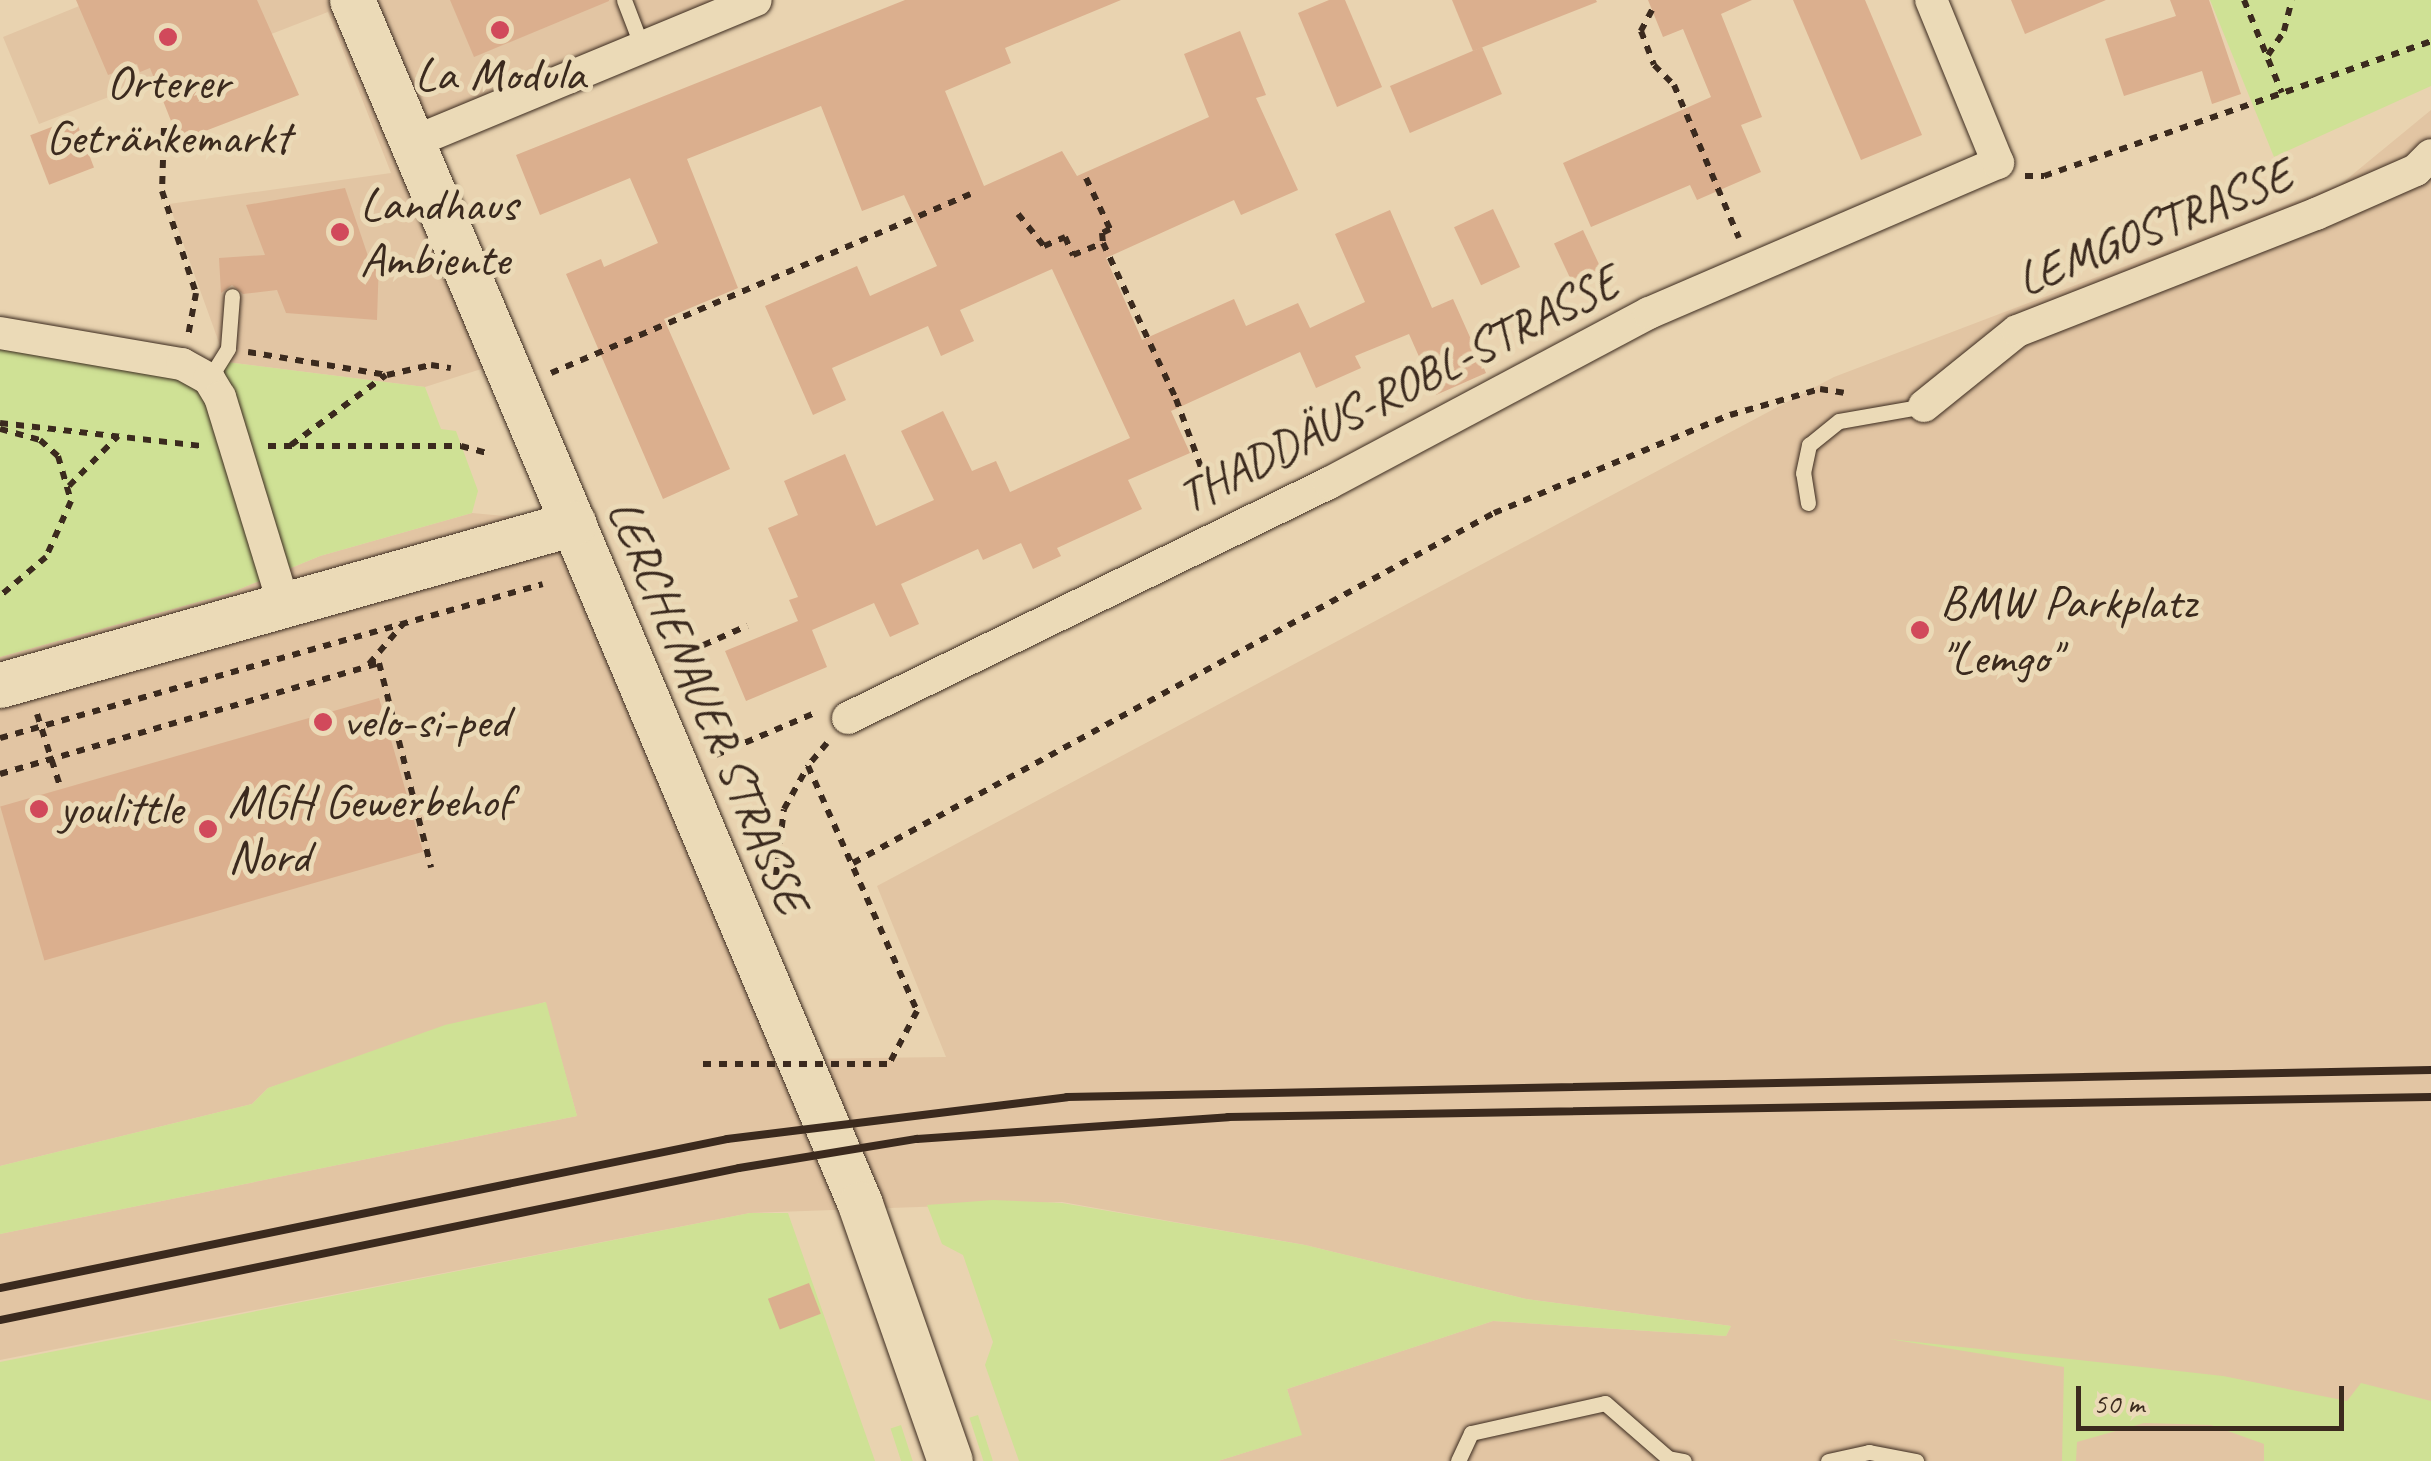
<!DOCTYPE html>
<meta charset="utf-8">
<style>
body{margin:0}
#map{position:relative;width:2431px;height:1461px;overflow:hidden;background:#e9d3b0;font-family:Caveat,sans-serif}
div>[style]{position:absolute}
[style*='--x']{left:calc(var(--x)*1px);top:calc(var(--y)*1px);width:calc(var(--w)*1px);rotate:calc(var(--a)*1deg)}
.built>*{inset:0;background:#e2c5a3}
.green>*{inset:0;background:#cfe195;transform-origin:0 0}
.building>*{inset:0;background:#dbaf8e;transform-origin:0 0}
.path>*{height:6px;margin-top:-3px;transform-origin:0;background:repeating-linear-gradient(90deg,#3b2a1e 0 8px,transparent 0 16px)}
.roads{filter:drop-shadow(0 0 2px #3b2a1e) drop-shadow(0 0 2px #3b2a1e)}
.lane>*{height:15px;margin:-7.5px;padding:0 7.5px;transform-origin:7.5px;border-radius:7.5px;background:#ebdab7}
.street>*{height:32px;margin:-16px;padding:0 16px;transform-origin:16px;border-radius:16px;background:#ebdab7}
.secondary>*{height:45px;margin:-22.5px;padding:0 22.5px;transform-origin:22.5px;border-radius:22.5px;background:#ebdab7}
.rail>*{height:8px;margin:-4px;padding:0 4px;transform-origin:4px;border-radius:4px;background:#3b2a1e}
.path-bridge>*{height:6px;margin-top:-3px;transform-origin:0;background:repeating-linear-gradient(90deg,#3b2a1e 0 8px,transparent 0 16px)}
.dots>*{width:28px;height:28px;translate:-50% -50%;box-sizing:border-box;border:5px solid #ebdab7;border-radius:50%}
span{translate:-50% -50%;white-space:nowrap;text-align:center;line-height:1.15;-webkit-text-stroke:10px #ebdab7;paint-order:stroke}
.poi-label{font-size:48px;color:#3b2a1e}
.left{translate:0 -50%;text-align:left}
.street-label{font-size:48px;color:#3b2a1e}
.scale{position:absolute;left:2076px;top:1386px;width:268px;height:45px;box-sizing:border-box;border:5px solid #3b2a1e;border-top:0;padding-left:12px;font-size:30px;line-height:35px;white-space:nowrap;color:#3b2a1e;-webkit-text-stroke:8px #ebdab7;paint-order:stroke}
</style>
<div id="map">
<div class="built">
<div style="clip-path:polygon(94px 0,734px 0,409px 139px,500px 363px,425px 387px,226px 362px,169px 204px,391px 173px,328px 12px,39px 124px,3px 37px)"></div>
<div style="clip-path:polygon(2431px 110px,2431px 1461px,1218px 1461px,1301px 1435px,1287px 1389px,1493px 1321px,1726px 1336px,1731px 1326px,1526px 1299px,1305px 1245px,1062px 1202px,750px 1213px,0 1360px,0 1234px,577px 1116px,545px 1002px,268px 1088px,252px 1104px,0 1166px,0 657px,230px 593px,320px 556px,472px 513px,572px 522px,797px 1059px,946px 1057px,877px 886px,1834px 377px,2341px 184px)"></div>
</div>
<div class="green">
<div style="clip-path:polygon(2210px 0,2431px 0,2431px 86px,2274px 157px)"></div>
<div style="clip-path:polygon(0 350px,226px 362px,425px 387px,441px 429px,456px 431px,478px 491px,472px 513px,320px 556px,230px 593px,0 657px)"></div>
<div style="clip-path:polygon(546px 1002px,577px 1116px,0 1234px,0 1166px,252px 1104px,268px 1088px,445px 1025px)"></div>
<div style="clip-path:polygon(993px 1200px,1062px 1203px,1305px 1245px,1526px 1299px,1731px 1326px,1726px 1336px,1493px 1321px,1287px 1389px,1302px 1435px,1218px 1461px,1019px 1461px,985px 1365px,993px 1342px,963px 1255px,942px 1244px,927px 1205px)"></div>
<div style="clip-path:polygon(750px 1213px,788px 1213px,875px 1461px,0 1461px,0 1362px)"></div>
<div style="clip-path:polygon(1889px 1339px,2223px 1376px,2347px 1401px,2361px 1383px,2431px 1401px,2431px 1461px,2264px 1461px,2264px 1444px,2211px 1425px,2144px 1423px,2077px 1442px,2076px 1461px,2062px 1461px,2064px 1367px)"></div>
<div style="left:978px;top:1415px;width:48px;height:9px;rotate:72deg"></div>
<div style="left:901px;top:1425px;width:38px;height:11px;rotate:72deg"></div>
</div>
<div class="building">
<div style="clip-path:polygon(76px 0,257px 0,299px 95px,179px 141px,150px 68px,140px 72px,137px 64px,108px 75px)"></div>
<div style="clip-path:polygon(450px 0,609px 0,609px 1px,474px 57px)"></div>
<div style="clip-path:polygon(905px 0,1121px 0,1005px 48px,1011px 63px,945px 91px,984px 186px,1062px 151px,1077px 176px,1209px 117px,1184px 54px,1240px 31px,1266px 95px,1256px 98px,1298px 190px,1241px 215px,1234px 200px,1106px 258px,1142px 340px,1234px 299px,1246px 326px,1298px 303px,1310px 328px,1365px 302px,1335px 234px,1390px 210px,1432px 308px,1453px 299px,1486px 373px,1436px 395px,1409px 334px,1355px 356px,1361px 368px,1316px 388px,1300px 352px,1171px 411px,1190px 453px,1128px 480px,1142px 509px,1057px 548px,1061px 556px,1033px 569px,1021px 543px,983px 560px,978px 549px,901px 584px,919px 624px,890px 637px,874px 603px,812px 630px,827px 667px,746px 701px,725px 651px,798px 621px,789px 600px,798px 597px,768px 528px,798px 515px,784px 481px,845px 454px,876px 526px,934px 500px,901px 431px,943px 411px,972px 471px,996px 461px,1010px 492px,1130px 438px,1052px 269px,960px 310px,974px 341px,941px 356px,928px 326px,832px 368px,846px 400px,813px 415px,765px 306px,857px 266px,870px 296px,937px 266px,904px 195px,862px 211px,821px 106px,687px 159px,738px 288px,664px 319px,730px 469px,663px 499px,566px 274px,601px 259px,604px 267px,658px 243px,630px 178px,540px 215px,516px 155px)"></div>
<div style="clip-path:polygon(1329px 0,1345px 0,1382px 87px,1337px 107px,1298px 13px)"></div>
<div style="clip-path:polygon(1452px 0,1596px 0,1597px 2px,1473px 51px)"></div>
<div style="clip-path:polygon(1648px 0,1752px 0,1721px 14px,1762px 117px,1741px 125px,1761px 172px,1697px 200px,1690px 185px,1591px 227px,1563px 163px,1711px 97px,1683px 29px,1663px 37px)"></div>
<div style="clip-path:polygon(1793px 0,1865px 0,1922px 135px,1861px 160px)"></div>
<div style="clip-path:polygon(2011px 0,2106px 0,2025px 34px)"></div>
<div style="clip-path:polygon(2170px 0,2209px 0,2241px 94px,2212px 104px,2202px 71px,2124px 96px,2105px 39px,2176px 16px)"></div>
<div style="left:1482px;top:47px;width:51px;height:100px;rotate:67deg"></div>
<div style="left:75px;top:118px;width:53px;height:48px;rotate:69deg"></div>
<div style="clip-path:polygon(345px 188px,369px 259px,379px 259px,377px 320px,286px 313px,277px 290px,243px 294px,232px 285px,221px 293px,219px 258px,265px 255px,246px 205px)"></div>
<div style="left:1493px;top:209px;width:64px;height:43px;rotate:65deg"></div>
<div style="left:1583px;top:230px;width:47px;height:32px;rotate:65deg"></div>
<div style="left:379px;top:698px;width:160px;height:394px;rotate:74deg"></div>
<div style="left:809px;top:1283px;width:33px;height:44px;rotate:69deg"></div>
</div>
<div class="path">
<div style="--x:2244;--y:0;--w:100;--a:67.8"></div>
<div style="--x:1652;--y:10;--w:24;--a:118"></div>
<div style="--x:1641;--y:31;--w:36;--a:69"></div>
<div style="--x:1654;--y:65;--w:28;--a:45"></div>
<div style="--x:1674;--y:85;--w:166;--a:67"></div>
<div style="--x:2268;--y:55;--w:29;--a:-56"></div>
<div style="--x:2284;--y:31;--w:32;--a:-76"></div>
<div style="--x:164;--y:128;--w:63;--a:91.8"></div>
<div style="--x:162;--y:191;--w:108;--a:71.6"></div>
<div style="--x:196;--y:293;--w:44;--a:100.5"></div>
<div style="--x:2025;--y:176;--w:19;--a:0"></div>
<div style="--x:2044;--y:176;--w:410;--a:-19.2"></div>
<div style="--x:1086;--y:178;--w:56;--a:64.8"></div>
<div style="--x:1110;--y:229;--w:9;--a:153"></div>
<div style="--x:1102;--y:233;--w:10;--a:84"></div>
<div style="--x:1103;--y:243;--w:172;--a:64.9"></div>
<div style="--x:1176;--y:399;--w:111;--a:69.9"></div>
<div style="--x:1018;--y:214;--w:41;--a:50.9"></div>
<div style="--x:1044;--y:246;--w:23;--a:-23"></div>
<div style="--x:1065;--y:237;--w:20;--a:66"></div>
<div style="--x:1073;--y:255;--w:32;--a:-22"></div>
<div style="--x:248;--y:352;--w:141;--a:9.4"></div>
<div style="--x:387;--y:375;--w:45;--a:-12.8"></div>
<div style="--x:431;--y:365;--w:20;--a:9"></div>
<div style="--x:551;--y:373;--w:456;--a:-23.1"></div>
<div style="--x:0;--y:423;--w:202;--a:6.5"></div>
<div style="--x:0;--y:429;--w:41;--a:15.4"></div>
<div style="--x:40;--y:440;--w:24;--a:42"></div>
<div style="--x:58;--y:456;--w:47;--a:73.9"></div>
<div style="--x:71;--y:501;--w:61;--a:114.1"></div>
<div style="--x:46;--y:557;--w:60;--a:139.7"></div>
<div style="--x:291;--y:445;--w:118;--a:-36.4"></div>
<div style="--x:268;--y:446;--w:193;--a:0"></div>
<div style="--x:461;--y:446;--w:31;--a:15"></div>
<div style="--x:69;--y:486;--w:70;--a:-45.6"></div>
<div style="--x:674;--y:658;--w:80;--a:-23.7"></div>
<div style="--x:369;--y:664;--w:52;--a:-49.6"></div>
<div style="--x:37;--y:714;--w:79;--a:72.3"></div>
<div style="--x:0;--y:738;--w:564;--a:-15.83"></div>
<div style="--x:827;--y:743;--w:30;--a:130"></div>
<div style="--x:808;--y:766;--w:268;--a:66"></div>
<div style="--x:917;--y:1011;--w:60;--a:117.8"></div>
<div style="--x:716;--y:755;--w:108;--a:-23"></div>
<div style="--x:0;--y:774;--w:395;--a:-16.3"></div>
<div style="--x:379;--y:663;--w:211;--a:75.7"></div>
<div style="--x:853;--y:863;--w:730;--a:-28.64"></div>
<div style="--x:1494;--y:513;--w:256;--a:-22.6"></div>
<div style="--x:1730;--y:415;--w:94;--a:-16.1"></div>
<div style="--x:1820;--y:389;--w:24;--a:9"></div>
<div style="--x:776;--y:875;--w:66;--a:-83.1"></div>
<div style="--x:784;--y:809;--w:49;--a:-60.8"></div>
</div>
<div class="roads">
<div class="lane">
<div style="--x:624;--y:0;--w:50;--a:69"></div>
<div style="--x:209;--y:379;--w:36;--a:-58"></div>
<div style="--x:228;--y:348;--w:52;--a:-85.6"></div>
<div style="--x:1808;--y:503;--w:30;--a:-99"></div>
<div style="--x:1803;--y:473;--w:29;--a:-78"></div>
<div style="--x:1809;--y:445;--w:38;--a:-39"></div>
<div style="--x:1839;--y:421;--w:86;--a:-10"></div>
<div style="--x:1458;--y:1461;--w:31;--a:-65"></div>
<div style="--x:1471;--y:1433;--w:137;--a:-12.6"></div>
<div style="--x:1605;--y:1403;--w:84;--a:41.1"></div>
<div style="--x:1668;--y:1458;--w:16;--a:11"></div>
<div style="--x:1828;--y:1461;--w:42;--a:-12.4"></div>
<div style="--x:1869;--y:1452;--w:48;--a:10.8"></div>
</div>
<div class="street">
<div style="--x:411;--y:143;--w:373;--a:-22.5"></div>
<div style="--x:0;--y:333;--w:185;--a:9.7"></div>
<div style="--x:182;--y:364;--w:31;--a:29"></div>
<div style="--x:209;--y:379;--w:21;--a:59"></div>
<div style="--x:220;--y:397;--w:214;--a:72.9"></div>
<div style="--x:1924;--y:406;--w:119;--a:-38.9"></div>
<div style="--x:2017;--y:331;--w:321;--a:-21.4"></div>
<div style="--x:2316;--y:214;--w:109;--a:-23.7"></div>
<div style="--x:2416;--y:170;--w:21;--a:-45"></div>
<div style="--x:848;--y:718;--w:535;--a:-26.04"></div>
<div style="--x:1329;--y:483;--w:362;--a:-28"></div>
<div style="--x:1649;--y:313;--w:380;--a:-23.3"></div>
<div style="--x:1998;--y:163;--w:176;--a:-112.3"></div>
</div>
<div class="secondary">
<div style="--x:352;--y:0;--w:1307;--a:67.12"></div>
<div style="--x:860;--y:1204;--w:272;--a:70.7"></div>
<div style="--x:0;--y:685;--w:596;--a:-15.76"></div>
</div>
</div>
<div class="rail">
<div style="--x:0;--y:1288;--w:742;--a:-11.58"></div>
<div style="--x:727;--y:1139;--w:343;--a:-7"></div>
<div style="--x:1067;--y:1097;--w:1364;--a:-1.13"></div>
<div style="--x:0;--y:1320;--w:754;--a:-11.62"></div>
<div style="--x:739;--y:1168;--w:180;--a:-9.3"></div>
<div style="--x:917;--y:1139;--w:312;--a:-4"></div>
<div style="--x:1228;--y:1117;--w:1203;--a:-0.95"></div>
</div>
<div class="path-bridge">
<div style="--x:703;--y:1064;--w:186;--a:0"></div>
</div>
<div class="dots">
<div style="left:500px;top:30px;background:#d1495b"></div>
<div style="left:168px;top:37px;background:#d1495b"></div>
<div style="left:340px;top:232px;background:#d1495b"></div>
<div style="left:1920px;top:630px;background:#d1495b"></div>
<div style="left:323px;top:722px;background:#d1495b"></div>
<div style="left:39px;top:809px;background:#d1495b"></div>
<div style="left:208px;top:829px;background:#d1495b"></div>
</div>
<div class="poi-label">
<span style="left:500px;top:75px">La Modula</span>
<span style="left:168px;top:110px">Orterer<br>Getränkemarkt</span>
<span class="left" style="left:360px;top:232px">Landhaus<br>Ambiente</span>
<span class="left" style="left:1940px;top:630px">BMW Parkplatz<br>"Lemgo"</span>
<span class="left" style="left:343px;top:722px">velo-si-ped</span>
<span class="left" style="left:228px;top:829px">MGH Gewerbehof<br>Nord</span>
<span class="left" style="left:59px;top:809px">youlittle</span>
</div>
<div class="street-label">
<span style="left:2154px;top:227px;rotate:-22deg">LEMGOSTRASSE</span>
<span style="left:1398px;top:389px;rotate:-27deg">THADDÄUS-ROBL-STRASSE</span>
<span style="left:708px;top:706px;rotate:67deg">LERCHENAUER STRASSE</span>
</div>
<div class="scale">50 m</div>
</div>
